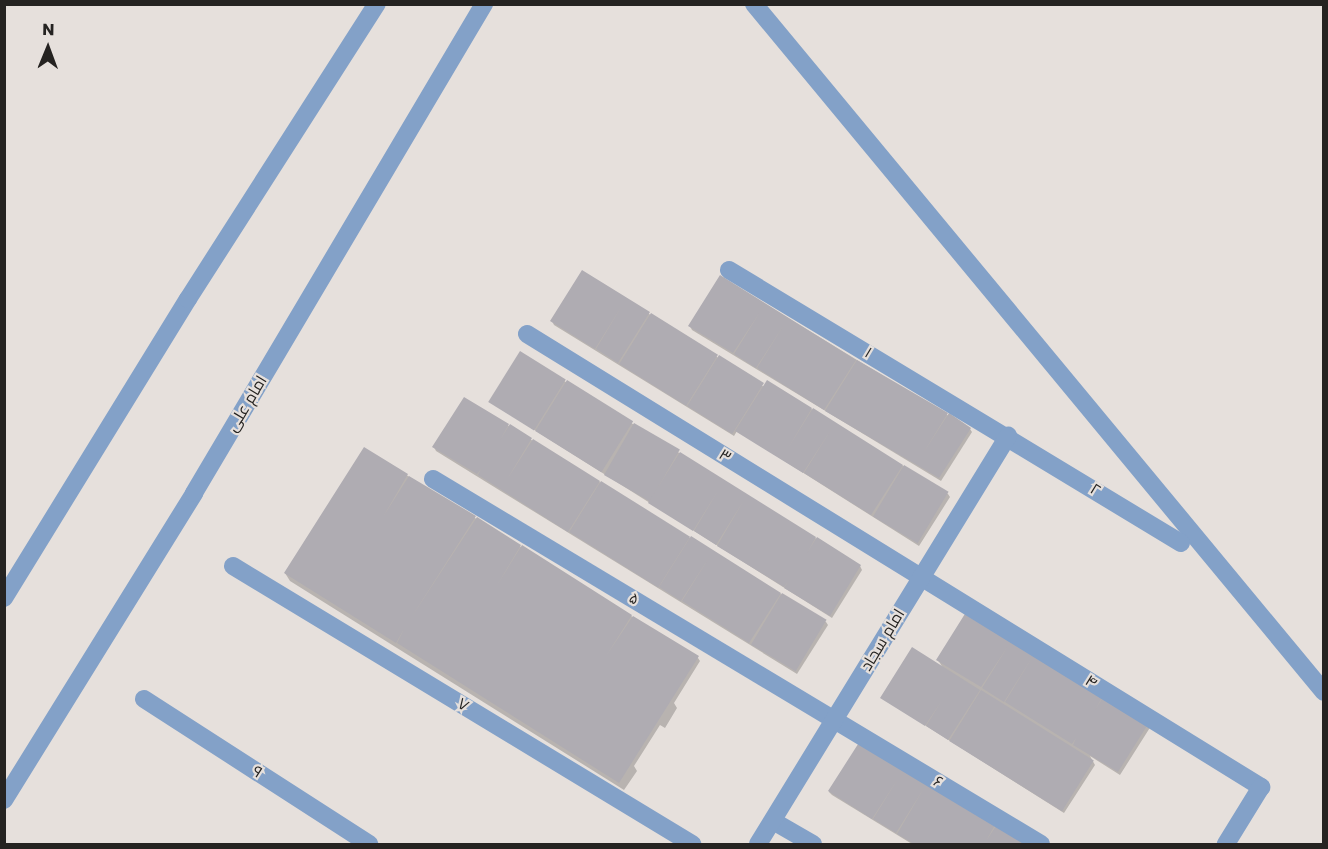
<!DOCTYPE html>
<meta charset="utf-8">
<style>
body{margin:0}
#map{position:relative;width:1328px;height:849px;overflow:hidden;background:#e6e0dc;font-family:Poppins,Cairo,sans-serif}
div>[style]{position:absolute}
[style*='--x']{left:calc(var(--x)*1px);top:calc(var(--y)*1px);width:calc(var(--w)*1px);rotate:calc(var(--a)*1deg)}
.shadow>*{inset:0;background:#0003}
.building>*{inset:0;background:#afacb2;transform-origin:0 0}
.minor>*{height:18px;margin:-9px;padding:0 9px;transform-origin:9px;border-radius:9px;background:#83a1c8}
span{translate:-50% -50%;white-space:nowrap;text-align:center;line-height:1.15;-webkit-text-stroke:4.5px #e6e0dc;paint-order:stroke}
.street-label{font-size:16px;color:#252321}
.frame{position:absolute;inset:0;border:6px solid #252321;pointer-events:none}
.north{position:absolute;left:18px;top:18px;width:60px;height:60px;-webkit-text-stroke:4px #e6e0dc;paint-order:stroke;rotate:1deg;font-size:16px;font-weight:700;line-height:24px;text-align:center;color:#252321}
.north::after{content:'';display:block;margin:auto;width:21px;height:27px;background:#252321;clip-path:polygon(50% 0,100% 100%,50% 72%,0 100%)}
</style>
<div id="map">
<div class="shadow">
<div style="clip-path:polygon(583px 272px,764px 387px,768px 382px,948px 494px,950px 497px,919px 546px,737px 431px,734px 436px,554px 325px,552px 321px)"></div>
<div style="clip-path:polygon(721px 277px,970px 429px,972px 432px,941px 481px,692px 330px,690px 326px)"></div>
<div style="clip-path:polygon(564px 381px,860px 566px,862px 570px,832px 618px,490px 402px)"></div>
<div style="clip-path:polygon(465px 399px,826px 622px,828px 625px,797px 674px,436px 451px,434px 447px)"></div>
<div style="clip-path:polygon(365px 449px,698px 658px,700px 661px,674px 703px,677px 708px,665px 728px,660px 725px,634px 766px,637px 771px,624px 790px,290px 581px,285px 573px)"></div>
<div style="clip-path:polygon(969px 611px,1151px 726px,1120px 775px,1090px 756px,1095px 765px,1064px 813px,882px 698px,943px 668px,938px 660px)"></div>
<div style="clip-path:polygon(860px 743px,1025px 844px,912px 844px,832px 795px,829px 792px)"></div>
</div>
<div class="building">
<div style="clip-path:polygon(582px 270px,650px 312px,618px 363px,596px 349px,623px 304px,595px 349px,550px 321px)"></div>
<div style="clip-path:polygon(720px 275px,856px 360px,824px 410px,757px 368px,785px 323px,756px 368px,734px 354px,760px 312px,733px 353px,688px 326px)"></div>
<div style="left:651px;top:313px;width:79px;height:60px;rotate:32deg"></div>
<div style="left:520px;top:351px;width:54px;height:60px;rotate:32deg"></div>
<div style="left:719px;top:355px;width:53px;height:60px;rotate:32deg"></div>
<div style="clip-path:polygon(857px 360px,948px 413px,922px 455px,949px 413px,971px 428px,939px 478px,825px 411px)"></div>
<div style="left:567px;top:380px;width:78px;height:60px;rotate:32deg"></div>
<div style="clip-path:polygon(767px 380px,812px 408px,787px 450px,813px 408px,903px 465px,871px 515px,804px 473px,832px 428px,803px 473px,735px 431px)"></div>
<div style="clip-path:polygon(464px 397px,509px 424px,500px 440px,510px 424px,532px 438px,506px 481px,533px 439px,600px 481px,568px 532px,478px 475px,481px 469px,477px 474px,432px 447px)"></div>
<div style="left:634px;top:423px;width:53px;height:60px;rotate:30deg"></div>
<div style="clip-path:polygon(364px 447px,408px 474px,383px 517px,409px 476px,476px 516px,409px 621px,477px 517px,521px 545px,496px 587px,522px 545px,632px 615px,606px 656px,633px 616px,699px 656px,619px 783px,397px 643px,404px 629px,396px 643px,284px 573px)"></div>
<div style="clip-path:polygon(680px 452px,816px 537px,807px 553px,817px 537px,861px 565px,830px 616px,784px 588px,788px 582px,784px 587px,717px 546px,744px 500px,716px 545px,694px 531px,719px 489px,693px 531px,648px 503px)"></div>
<div style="left:904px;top:465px;width:52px;height:60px;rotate:31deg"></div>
<div style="left:601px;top:481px;width:105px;height:60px;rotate:32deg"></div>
<div style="clip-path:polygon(691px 536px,781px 593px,749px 643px,682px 601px,710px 556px,681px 601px,659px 587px)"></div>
<div style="left:782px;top:593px;width:52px;height:60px;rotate:31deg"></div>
<div style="clip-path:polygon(968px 609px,1104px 694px,1095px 710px,1105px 694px,1150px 721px,1118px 772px,1073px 745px,1076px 738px,1072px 744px,1005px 702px,1033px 656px,1004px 702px,982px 688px,1008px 646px,981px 687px,936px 660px)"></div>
<div style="clip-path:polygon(912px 647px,980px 690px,948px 740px,926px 726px,942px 700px,925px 726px,880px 698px)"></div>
<div style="left:981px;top:690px;width:133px;height:60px;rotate:32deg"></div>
<div style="clip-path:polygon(860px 741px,995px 825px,986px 841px,996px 826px,1028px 844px,914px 844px,897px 834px,924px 788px,896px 833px,873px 819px,899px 777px,872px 819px,828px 791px)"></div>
</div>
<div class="minor">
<div style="--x:754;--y:4;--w:893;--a:50.36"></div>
<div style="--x:729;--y:270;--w:528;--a:31.13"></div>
<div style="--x:527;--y:334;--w:863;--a:31.68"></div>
<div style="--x:1261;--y:787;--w:67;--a:121.6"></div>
<div style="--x:433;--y:479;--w:709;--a:30.98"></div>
<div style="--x:233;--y:566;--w:537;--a:31.2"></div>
<div style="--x:4;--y:598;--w:351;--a:-58.4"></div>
<div style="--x:188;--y:299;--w:350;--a:-57.4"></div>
<div style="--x:144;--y:699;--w:268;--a:32.8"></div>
<div style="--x:4;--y:800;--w:361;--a:-58.2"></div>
<div style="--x:194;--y:493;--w:569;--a:-59.33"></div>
<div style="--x:773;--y:821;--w:46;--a:29.9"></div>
<div style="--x:758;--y:844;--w:479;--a:-58.5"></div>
</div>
<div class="street-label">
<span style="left:868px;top:353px;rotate:31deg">۱</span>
<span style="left:247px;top:404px;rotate:-59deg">امام علی</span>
<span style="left:725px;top:456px;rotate:32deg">۳</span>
<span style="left:1095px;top:490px;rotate:32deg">۲</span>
<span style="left:634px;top:599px;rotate:31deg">۵</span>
<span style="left:883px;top:640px;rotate:-59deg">امام سجاد</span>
<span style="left:1091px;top:682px;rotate:32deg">۴</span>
<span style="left:463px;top:705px;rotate:31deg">۷</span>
<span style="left:257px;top:772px;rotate:33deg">۹</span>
<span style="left:938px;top:782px;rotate:31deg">۶</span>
</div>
<div class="frame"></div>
<div class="north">N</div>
</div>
